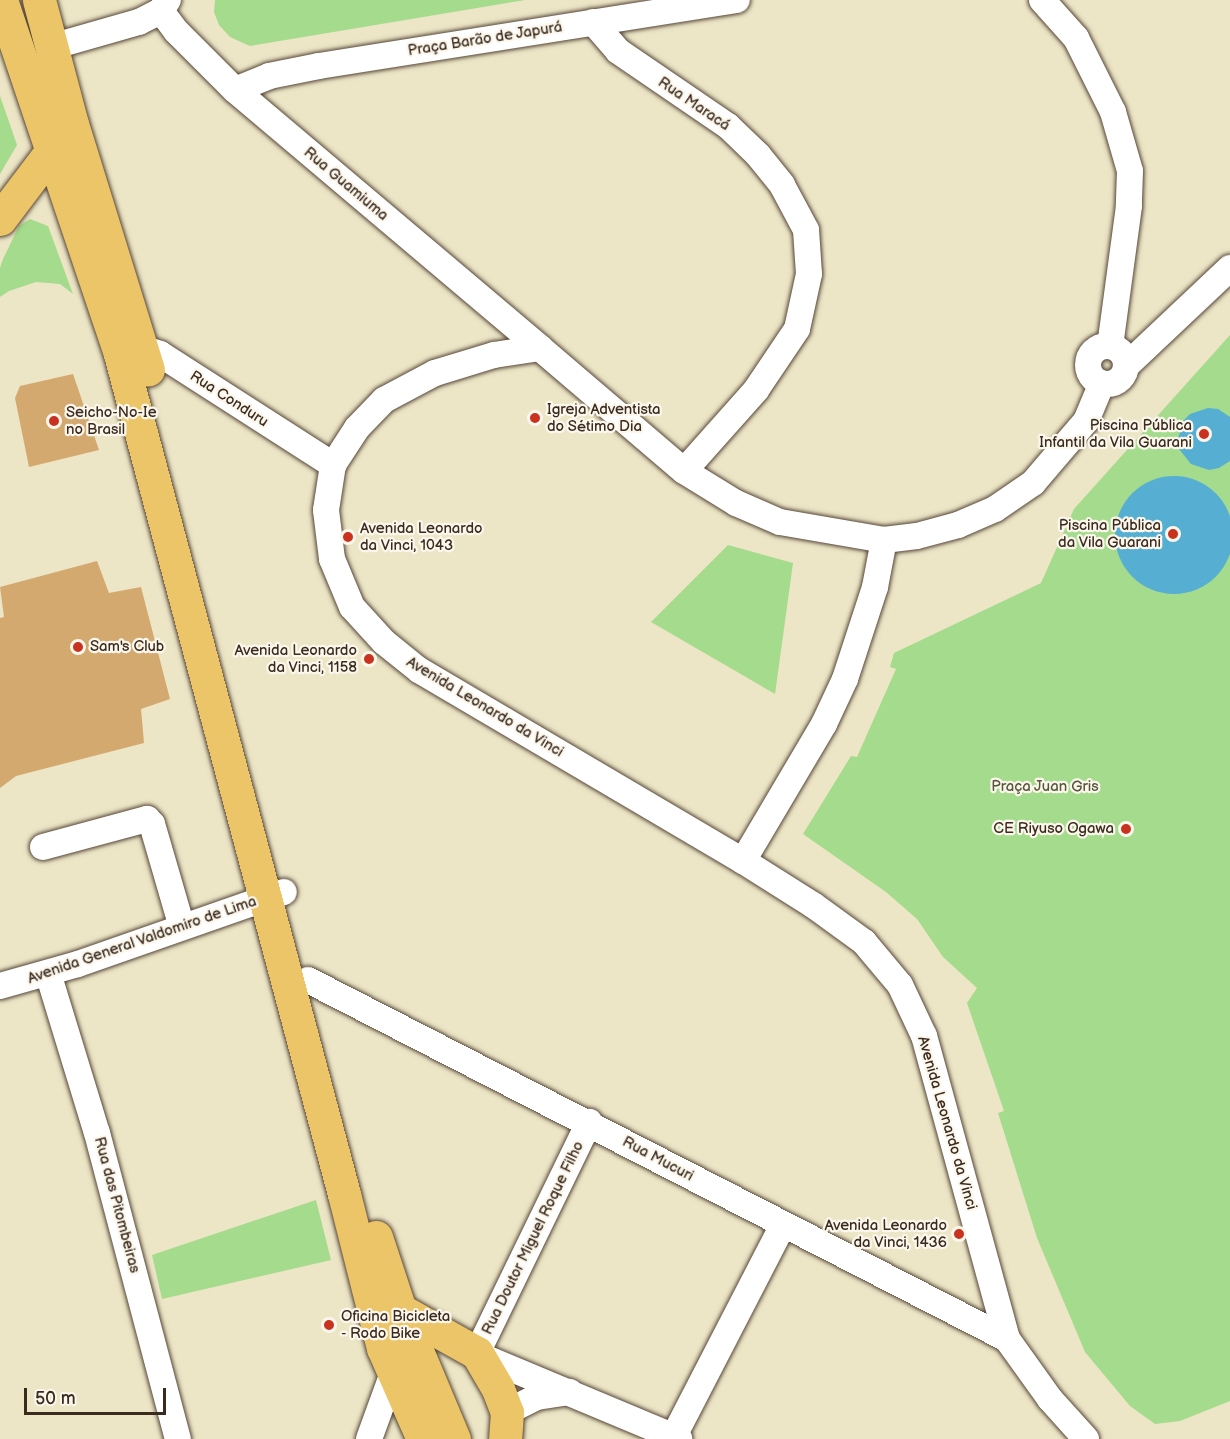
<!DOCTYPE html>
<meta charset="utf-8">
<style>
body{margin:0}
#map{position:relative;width:1230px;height:1439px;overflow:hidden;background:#ece5c6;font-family:"Balsamiq Sans",sans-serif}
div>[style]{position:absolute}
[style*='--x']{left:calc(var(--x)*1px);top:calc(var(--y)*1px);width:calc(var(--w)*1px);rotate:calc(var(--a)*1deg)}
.green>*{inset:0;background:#a4db8c}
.water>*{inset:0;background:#56afd3}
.round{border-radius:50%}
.building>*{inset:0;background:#d3a970}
.roads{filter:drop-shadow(0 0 2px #564637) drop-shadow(0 0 2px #564637)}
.minor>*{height:26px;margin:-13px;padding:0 13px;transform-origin:13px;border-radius:13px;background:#fff}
.minor>.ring{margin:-13px;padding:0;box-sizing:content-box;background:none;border:26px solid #fff;border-radius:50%}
.major>*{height:33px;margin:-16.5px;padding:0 16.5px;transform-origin:16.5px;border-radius:16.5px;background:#edc569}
.dots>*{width:16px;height:16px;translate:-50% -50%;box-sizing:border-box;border:3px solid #fbf7ec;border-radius:50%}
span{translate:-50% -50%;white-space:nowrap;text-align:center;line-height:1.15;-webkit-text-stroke:4.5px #fbf7ec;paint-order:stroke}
.street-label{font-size:15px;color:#3b2a1e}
.poi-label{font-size:15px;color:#3b2a1e}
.left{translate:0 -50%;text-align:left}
.right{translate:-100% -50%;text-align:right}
.park-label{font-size:15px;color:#55563a}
.scale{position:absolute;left:24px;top:1388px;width:142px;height:27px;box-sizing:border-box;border:3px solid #3b2a1e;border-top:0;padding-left:8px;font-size:18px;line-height:21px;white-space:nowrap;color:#3b2a1e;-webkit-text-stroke:4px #fbf7ec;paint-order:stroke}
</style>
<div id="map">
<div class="green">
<div style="clip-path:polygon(215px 0,525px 0,250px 46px,230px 37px,219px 25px,214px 12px)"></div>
<div style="clip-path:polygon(0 96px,17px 145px,0 174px)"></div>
<div style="clip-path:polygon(30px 219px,48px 226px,73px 294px,60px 284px,36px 282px,9px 291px,0 297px,0 268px,3px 259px,19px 226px)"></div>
<div style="clip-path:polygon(1230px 335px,1230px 1401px,1180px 1421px,1155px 1424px,1130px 1406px,1085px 1352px,1037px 1238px,998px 1113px,1004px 1111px,967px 1003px,977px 988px,943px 957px,917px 919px,886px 892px,803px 834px,851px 756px,857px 757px,896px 669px,890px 667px,894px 653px,1041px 583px,1074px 509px)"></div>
<div style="clip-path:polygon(728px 545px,793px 563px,775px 694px,651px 622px)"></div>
<div style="clip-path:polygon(316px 1200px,331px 1260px,162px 1299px,152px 1255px)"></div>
</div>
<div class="water">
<div style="clip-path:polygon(1208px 408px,1218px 409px,1230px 417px,1230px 461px,1219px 468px,1209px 470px,1191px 464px,1179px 449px,1178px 439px,1183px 421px,1190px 414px)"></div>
<div class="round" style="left:1115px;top:476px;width:118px;height:118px"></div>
</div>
<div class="building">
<div style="clip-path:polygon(73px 374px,99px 450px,29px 467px,15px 398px,20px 386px)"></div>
<div style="clip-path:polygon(97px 561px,109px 593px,141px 587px,170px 699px,141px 709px,144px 743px,16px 776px,0 788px,0 618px,4px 617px,0 587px)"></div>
</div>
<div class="roads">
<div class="minor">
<div style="--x:1042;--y:0;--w:51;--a:48.2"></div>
<div style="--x:1076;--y:38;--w:83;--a:63.4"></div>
<div style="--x:1113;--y:112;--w:61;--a:73.9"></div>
<div style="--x:1130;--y:171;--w:35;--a:92"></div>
<div style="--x:1129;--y:206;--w:141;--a:97.7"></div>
<div style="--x:161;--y:11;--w:25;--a:53"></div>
<div style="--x:176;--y:31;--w:83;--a:45"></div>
<div style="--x:235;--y:90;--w:399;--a:40.2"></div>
<div style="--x:593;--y:22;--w:38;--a:49"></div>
<div style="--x:618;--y:51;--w:133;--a:34.3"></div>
<div style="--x:728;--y:126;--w:42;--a:44"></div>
<div style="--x:758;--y:155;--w:38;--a:51"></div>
<div style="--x:782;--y:185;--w:51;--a:61.9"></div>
<div style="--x:806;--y:230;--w:44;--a:86.1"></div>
<div style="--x:809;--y:274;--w:56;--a:102.3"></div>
<div style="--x:797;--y:329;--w:73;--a:123.9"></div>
<div style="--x:756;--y:390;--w:108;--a:131.6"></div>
<div style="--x:51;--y:47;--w:91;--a:-15.9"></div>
<div style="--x:139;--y:22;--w:25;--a:-27"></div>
<div style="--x:161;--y:11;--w:13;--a:-58"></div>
<div style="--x:235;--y:90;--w:37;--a:-22"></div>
<div style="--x:269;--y:76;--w:51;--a:-11.3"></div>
<div style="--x:319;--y:66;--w:423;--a:-9"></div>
<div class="ring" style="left:1088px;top:346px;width:12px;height:12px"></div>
<div style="--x:128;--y:351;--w:14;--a:-12"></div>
<div style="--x:142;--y:348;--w:19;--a:18"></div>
<div style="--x:160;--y:354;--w:206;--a:32.7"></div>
<div style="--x:1126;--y:366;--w:143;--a:-43.3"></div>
<div style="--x:43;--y:847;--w:108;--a:-15.1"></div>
<div style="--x:147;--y:819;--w:7;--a:45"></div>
<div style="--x:152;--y:824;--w:107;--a:73.8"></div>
<div style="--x:743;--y:861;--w:159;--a:-59.4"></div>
<div style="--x:824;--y:724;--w:50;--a:-65"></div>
<div style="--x:845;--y:679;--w:97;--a:-71.9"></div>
<div style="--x:875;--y:587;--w:48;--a:-79.2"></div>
<div style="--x:48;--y:973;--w:167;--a:73"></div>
<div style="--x:97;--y:1133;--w:317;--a:75.2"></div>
<div style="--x:308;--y:980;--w:786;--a:27.18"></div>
<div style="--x:0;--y:986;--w:81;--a:-15.8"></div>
<div style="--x:78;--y:964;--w:218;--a:-19.3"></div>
<div style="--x:469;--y:1351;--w:228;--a:22.7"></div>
<div style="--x:477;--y:1353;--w:257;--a:-64.1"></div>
<div style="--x:507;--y:1412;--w:34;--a:-27"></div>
<div style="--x:537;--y:1397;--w:33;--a:-9"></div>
<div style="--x:674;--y:1436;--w:237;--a:-62.7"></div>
<div style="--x:369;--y:1439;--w:79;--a:-70"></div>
<div style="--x:1086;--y:1439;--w:54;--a:-132"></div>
<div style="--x:1050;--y:1399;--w:74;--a:-125.6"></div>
<div style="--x:1007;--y:1339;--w:314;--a:-105.3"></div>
<div style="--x:924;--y:1036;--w:56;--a:-115.2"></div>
<div style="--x:900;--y:985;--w:56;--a:-129.9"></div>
<div style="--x:864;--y:942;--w:63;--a:-144"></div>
<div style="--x:813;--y:905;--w:83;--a:-147.8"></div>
<div style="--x:743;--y:861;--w:375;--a:-149.5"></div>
<div style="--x:420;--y:671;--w:46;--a:-141.1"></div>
<div style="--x:384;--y:642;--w:47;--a:-132.4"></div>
<div style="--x:352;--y:607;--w:52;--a:-112.6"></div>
<div style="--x:332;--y:559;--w:49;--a:-97"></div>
<div style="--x:326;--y:510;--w:46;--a:-81.2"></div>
<div style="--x:333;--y:465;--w:44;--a:-57"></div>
<div style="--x:357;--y:428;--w:39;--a:-46"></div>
<div style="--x:384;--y:400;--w:58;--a:-27.9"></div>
<div style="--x:435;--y:373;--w:62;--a:-17"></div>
<div style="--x:494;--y:355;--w:47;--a:-8.7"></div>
<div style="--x:540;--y:348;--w:189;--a:40.5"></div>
<div style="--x:684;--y:471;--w:61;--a:31.6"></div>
<div style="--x:736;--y:503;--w:48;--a:23.4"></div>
<div style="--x:780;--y:522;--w:106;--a:9.8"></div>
<div style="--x:884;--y:540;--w:33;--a:-7"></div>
<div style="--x:917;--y:536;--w:42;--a:-15"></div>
<div style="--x:958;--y:525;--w:40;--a:-23.4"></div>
<div style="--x:995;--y:509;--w:46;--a:-34.4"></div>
<div style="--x:1033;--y:483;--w:82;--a:-49.5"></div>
<div style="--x:1086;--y:421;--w:41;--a:-67.2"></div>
</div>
<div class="major">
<div style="--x:1;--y:0;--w:373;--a:71.4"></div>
<div style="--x:120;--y:354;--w:869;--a:75.07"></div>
<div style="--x:344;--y:1194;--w:159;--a:75.8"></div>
<div style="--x:383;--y:1348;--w:99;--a:66.3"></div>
<div style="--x:39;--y:0;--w:128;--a:75.1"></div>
<div style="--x:72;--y:124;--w:257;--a:72.8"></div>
<div style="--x:0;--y:219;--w:103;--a:-52.9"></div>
<div style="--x:376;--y:1237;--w:77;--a:71.8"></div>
<div style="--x:400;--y:1310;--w:140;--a:67.3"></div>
<div style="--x:400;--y:1310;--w:88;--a:29.2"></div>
<div style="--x:477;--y:1353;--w:42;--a:59.7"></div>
<div style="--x:498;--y:1389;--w:25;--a:69"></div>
<div style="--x:507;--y:1412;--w:27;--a:94"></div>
</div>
</div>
<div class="dots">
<div style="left:535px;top:418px;background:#c8321e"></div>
<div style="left:54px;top:421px;background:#c8321e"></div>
<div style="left:1204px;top:434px;background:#c8321e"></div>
<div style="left:1173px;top:534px;background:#c8321e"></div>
<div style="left:348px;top:537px;background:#c8321e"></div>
<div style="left:78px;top:647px;background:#c8321e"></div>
<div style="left:369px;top:659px;background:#c8321e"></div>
<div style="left:1126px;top:829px;background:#c8321e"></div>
<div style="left:959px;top:1234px;background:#c8321e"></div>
<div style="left:329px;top:1325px;background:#c8321e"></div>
</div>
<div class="street-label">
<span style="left:485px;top:39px;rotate:-9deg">Praça Barão de Japurá</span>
<span style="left:694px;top:104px;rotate:34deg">Rua Maracá</span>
<span style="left:346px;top:184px;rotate:40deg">Rua Guamiuma</span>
<span style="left:229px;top:399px;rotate:33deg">Rua Conduru</span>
<span style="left:485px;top:707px;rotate:31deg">Avenida Leonardo da Vinci</span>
<span style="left:142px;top:940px;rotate:-19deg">Avenida General Valdomiro de Lima</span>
<span style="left:947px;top:1123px;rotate:74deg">Avenida Leonardo da Vinci</span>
<span style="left:658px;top:1159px;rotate:28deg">Rua Mucuri</span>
<span style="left:117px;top:1205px;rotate:75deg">Rua das Pitombeiras</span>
<span style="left:533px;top:1238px;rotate:-64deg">Rua Doutor Miguel Roque Filho</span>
</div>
<div class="poi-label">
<span class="left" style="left:547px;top:418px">Igreja Adventista<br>do Sétimo Dia</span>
<span class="left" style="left:66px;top:421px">Seicho-No-Ie<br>no Brasil</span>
<span class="right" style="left:1192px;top:434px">Piscina Pública<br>Infantil da Vila Guarani</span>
<span class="right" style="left:1161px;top:534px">Piscina Pública<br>da Vila Guarani</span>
<span class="left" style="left:360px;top:537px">Avenida Leonardo<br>da Vinci, 1043</span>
<span class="left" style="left:90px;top:647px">Sam's Club</span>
<span class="right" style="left:357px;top:659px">Avenida Leonardo<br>da Vinci, 1158</span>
<span class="right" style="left:1114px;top:829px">CE Riyuso Ogawa</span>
<span class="right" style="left:947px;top:1234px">Avenida Leonardo<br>da Vinci, 1436</span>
<span class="left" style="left:341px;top:1325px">Oficina Bicicleta<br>- Rodo Bike</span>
</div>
<div class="park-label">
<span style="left:1045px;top:787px">Praça Juan Gris</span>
</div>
<div class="scale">50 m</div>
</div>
